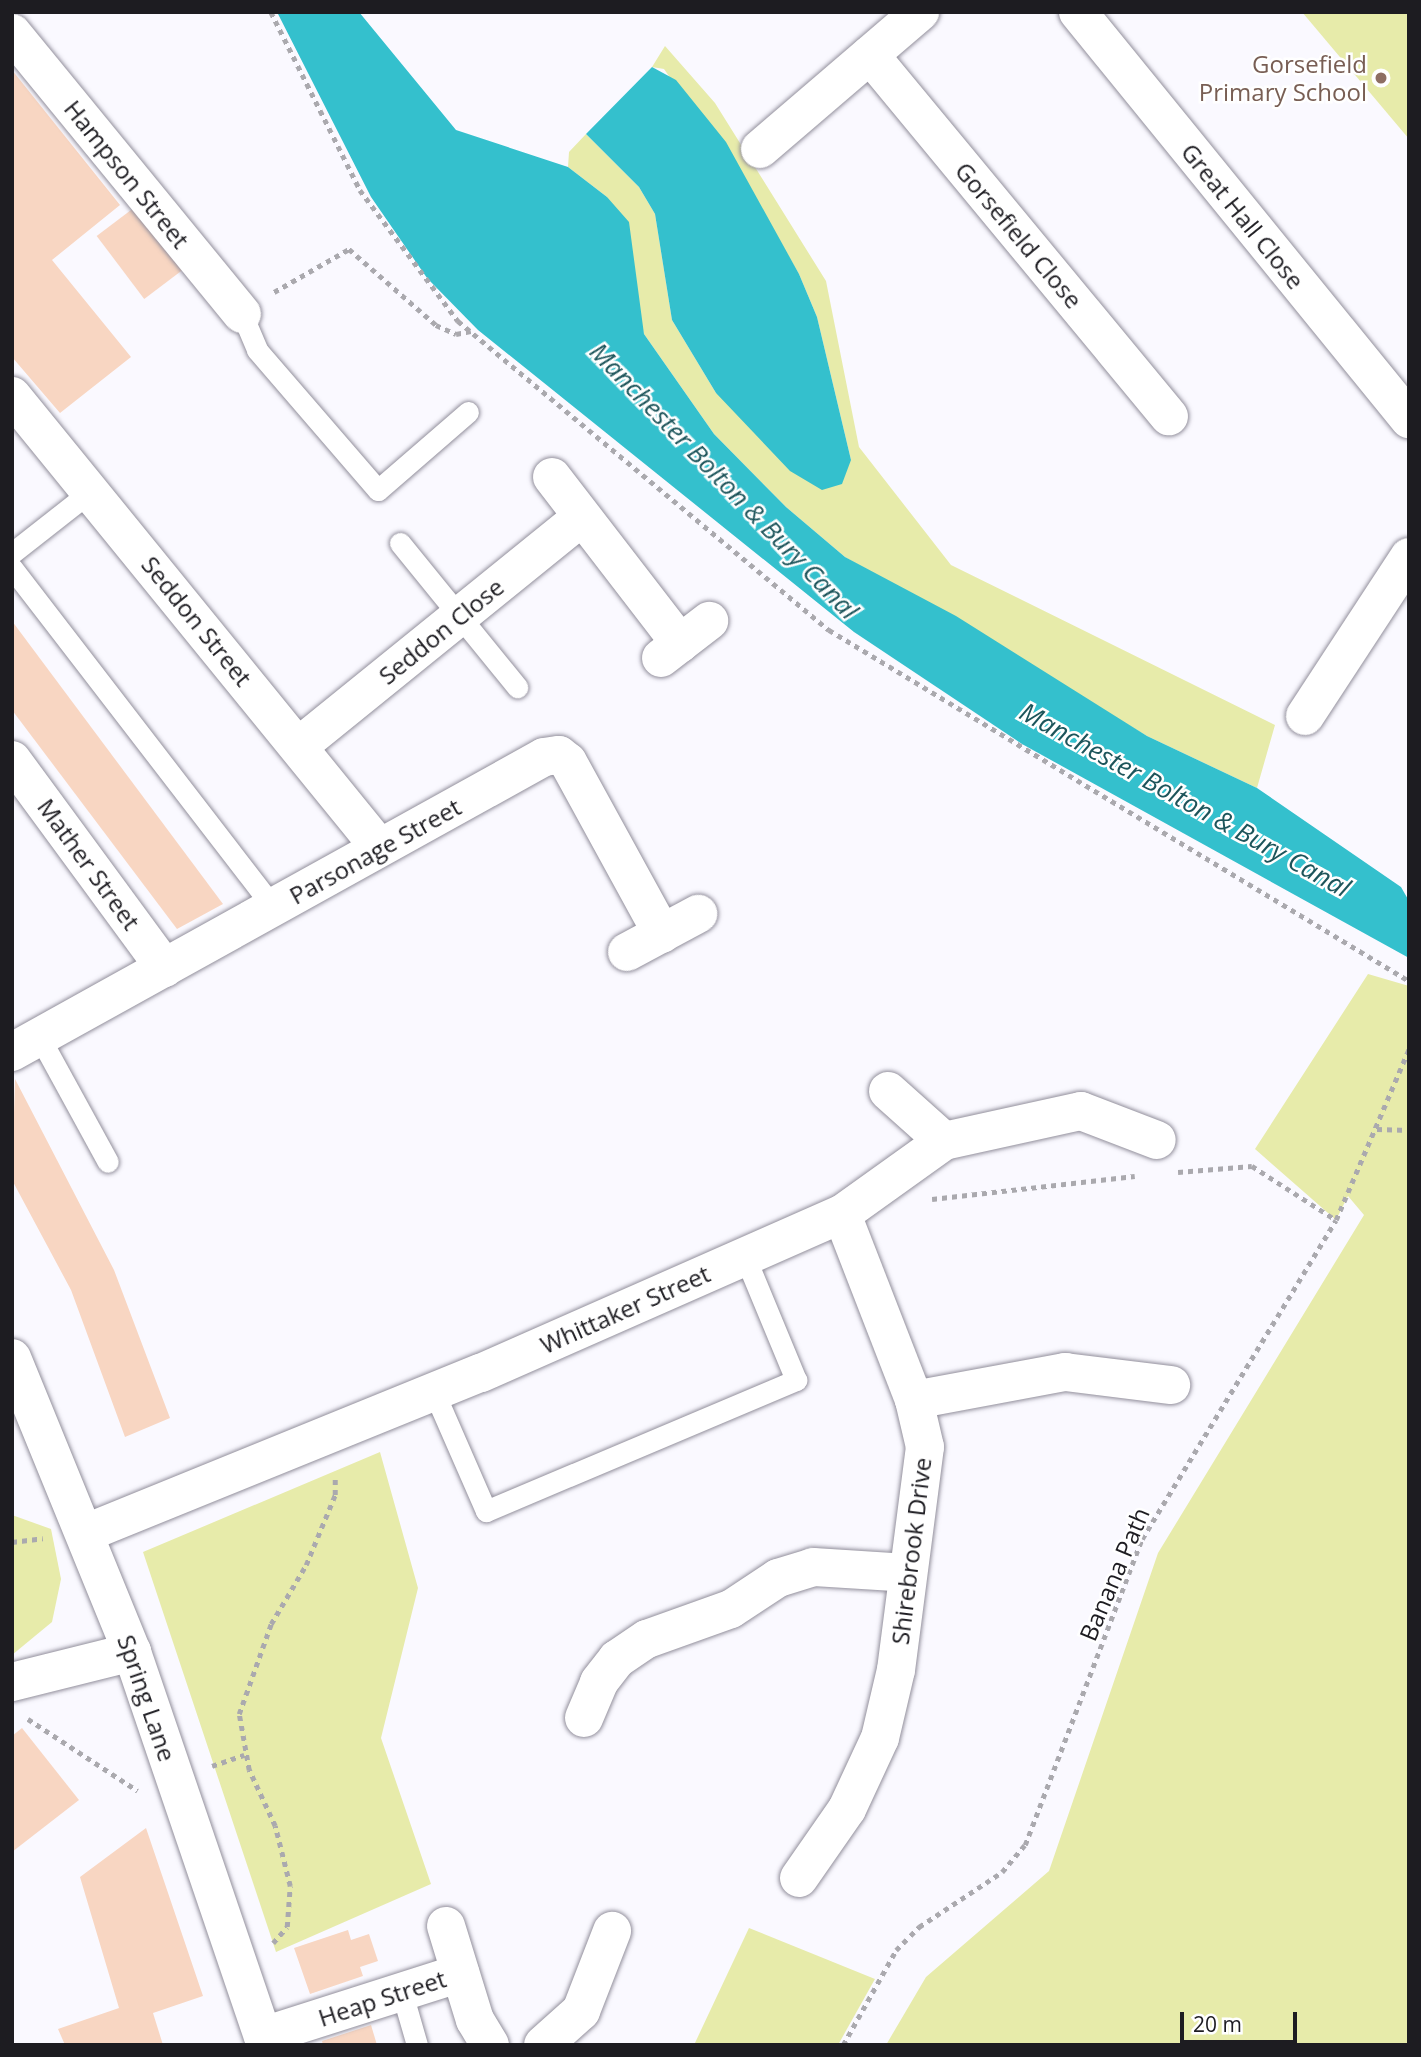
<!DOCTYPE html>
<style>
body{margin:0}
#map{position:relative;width:1421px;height:2057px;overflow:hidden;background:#faf9ff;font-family:"Open Sans",sans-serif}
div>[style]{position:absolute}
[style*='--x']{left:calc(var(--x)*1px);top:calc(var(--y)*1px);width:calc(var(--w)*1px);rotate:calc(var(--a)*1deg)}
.green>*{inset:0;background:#e7ebaa}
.water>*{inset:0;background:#34c0cd}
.building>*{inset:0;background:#f8d6c2;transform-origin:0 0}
.path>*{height:4.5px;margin-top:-2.25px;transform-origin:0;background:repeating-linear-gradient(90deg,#aaa9ae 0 5px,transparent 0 10px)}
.roads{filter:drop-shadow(0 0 2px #928f9c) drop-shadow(0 0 2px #928f9c)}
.service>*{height:21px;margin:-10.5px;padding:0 10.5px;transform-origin:10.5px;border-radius:10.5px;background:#fff}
.minor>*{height:38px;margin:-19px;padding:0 19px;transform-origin:19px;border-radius:19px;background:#fff}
.primary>*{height:38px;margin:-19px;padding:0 19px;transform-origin:19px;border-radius:19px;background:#fff}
.dots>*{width:19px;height:19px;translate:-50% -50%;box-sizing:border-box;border:4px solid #fff;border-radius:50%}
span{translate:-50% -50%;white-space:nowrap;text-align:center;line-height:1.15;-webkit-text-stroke:5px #fff;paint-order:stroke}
.education-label{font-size:24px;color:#785e54}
.right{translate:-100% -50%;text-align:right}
.street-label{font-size:24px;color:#1d1c21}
.water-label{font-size:26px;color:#1d555b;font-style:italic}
.frame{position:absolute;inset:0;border:14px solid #1d1c21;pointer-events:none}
.scale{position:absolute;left:1180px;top:2012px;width:117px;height:32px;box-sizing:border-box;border:4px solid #1d1c21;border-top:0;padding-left:9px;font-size:21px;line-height:24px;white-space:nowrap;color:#1d1c21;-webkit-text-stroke:5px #fff;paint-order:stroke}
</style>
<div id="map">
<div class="green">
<div style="clip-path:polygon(1302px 12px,1409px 12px,1409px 139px)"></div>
<div style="clip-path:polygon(665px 46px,715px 103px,826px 281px,859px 447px,951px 565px,1275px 725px,1257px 788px,1147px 736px,845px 557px,786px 507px,714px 434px,644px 334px,607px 197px,568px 167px,569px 152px,586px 134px,639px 187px,655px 214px,672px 320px,716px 393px,851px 460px,817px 317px,799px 274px,763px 212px,664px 69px,652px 67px)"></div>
<div style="clip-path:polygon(1368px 974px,1409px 986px,1409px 2045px,886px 2045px,926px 1977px,1049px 1871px,1158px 1553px,1364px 1215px,1348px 1196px,1336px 1220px,1255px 1149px)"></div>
<div style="clip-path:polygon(380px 1452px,418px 1588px,381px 1738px,431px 1884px,276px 1952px,143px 1552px)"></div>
<div style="clip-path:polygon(12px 1515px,51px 1529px,61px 1579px,52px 1622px,12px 1655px)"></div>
<div style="clip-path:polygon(749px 1928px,875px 1979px,838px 2045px,694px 2045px)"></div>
</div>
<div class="water">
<div style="clip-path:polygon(277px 12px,359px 12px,456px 130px,568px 167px,607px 197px,629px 222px,644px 334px,714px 434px,786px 507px,845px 557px,956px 616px,1147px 736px,1257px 788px,1401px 887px,1409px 901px,1409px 958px,1022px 744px,854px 632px,478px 330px,427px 278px,371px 197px)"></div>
<div style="clip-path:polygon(652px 67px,676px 80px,726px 142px,799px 274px,817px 317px,851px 460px,842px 484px,822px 490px,790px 471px,716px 393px,672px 320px,655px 214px,639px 187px,586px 134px)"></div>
</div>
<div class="building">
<div style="clip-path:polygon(12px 70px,120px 205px,52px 260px,131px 357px,60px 413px,12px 357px)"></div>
<div style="left:135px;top:207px;width:79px;height:48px;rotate:53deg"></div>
<div style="clip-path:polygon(12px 621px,223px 904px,177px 929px,12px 710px)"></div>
<div style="clip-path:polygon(15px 1079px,114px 1270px,170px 1418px,125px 1437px,71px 1290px,12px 1180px)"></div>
<div style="clip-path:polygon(22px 1728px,79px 1800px,12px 1852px,12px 1736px)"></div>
<div style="clip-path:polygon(146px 1828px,203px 1996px,153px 2013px,163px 2045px,65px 2045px,58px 2029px,119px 2008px,80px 1877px)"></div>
<div style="clip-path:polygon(348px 1930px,351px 1940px,369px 1934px,378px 1961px,360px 1967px,363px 1976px,310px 1994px,294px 1948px)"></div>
<div style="clip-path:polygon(371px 2025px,377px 2045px,323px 2045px,322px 2041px)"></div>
</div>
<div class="path">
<div style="--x:271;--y:12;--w:199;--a:63.4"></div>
<div style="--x:360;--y:190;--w:164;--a:53.2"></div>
<div style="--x:458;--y:321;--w:483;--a:39.8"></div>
<div style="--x:829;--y:630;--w:678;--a:31.18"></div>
<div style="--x:274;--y:292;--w:86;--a:-29.8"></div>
<div style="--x:349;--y:249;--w:116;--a:41.1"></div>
<div style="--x:436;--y:325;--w:22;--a:24"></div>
<div style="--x:456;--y:334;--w:15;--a:-11"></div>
<div style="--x:1377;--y:1129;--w:32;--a:2"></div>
<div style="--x:1178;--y:1172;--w:74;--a:-4.6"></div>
<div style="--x:1252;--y:1166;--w:100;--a:32.7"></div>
<div style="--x:932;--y:1199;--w:204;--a:-6.5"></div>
<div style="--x:12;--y:1542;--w:31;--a:-7"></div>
<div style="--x:28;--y:1719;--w:131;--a:33.2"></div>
<div style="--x:212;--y:1766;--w:34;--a:-19"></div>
<div style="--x:273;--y:1943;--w:21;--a:-49"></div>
<div style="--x:287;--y:1927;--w:41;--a:-85.8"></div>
<div style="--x:290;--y:1886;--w:62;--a:-104"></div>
<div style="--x:275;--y:1826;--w:62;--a:-114.9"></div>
<div style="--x:249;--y:1770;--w:57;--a:-100.1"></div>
<div style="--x:239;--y:1714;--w:96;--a:-70.4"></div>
<div style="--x:271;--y:1624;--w:69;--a:-59.3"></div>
<div style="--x:306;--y:1565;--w:76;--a:-67.5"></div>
<div style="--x:335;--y:1495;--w:20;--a:-90"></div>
<div style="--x:843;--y:2045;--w:109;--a:-60.8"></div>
<div style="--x:896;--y:1950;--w:33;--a:-45"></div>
<div style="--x:919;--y:1927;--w:100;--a:-33.5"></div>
<div style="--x:1002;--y:1872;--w:35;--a:-50"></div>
<div style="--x:1025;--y:1845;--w:328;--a:-69.1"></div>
<div style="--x:1142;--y:1539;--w:373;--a:-58.7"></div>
<div style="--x:1336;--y:1220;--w:186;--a:-66.9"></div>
</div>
<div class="roads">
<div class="service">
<div style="--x:242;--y:314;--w:39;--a:67"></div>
<div style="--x:257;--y:350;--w:185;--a:49.2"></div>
<div style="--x:378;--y:490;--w:119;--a:-40.9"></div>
<div style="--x:400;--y:543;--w:186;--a:50.9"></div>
<div style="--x:12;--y:553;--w:100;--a:-38.1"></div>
<div style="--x:12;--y:568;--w:429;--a:52.4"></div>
<div style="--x:40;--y:1038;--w:141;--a:61.3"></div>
<div style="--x:434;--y:1392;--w:130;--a:66.4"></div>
<div style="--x:486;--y:1511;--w:337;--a:-22.9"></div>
<div style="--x:796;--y:1380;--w:133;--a:-112.5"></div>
<div style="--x:402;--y:1993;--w:54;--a:73.9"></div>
</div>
<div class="minor">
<div style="--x:1078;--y:12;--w:525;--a:50.88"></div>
<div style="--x:12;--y:33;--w:363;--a:50.7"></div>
<div style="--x:870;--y:55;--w:469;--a:50.4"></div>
<div style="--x:760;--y:149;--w:211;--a:-40.6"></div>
<div style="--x:12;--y:396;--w:581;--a:50.86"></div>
<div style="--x:552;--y:477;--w:210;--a:52.4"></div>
<div style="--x:661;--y:658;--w:61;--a:-37.6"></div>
<div style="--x:1305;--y:716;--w:190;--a:-56.8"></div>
<div style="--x:299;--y:746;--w:364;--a:-39"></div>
<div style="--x:12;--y:760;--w:258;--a:53.7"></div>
<div style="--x:627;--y:952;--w:81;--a:-28.2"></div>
<div style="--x:12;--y:1052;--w:608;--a:-29.01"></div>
<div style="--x:544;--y:757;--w:15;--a:-8"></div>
<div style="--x:559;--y:755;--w:11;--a:38"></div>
<div style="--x:568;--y:762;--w:196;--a:61.3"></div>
<div style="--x:888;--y:1091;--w:75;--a:41.8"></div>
<div style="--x:914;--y:1400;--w:154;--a:-10.5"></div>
<div style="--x:1065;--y:1372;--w:107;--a:7"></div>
<div style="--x:86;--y:1533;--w:426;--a:-22.1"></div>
<div style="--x:481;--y:1373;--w:394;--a:-23.8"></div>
<div style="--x:842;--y:1214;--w:125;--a:-35.6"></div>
<div style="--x:944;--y:1141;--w:140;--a:-12.4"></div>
<div style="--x:1081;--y:1111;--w:81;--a:20.9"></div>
<div style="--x:12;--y:1682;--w:124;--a:-14"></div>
<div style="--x:584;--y:1718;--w:39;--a:-67"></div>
<div style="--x:599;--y:1682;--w:29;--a:-52"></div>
<div style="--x:617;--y:1659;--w:36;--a:-34"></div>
<div style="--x:647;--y:1639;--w:89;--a:-19.7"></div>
<div style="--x:731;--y:1609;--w:56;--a:-33.4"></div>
<div style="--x:778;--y:1578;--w:37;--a:-17"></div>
<div style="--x:813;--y:1567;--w:95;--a:3.6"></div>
<div style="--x:799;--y:1878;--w:84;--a:-55.2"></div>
<div style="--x:847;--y:1809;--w:78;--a:-65.1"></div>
<div style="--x:880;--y:1738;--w:70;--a:-76.8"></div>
<div style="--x:896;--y:1670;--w:225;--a:-82.6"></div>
<div style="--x:925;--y:1447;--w:48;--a:-103.2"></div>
<div style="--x:914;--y:1400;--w:199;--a:-111.2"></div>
<div style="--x:446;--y:1926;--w:98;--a:72.9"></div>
<div style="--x:475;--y:2020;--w:29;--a:59"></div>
<div style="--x:263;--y:2036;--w:207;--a:-17.7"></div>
<div style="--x:543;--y:2045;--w:51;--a:-41.8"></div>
<div style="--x:581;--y:2011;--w:86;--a:-68.8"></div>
</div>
<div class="primary">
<div style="--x:12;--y:1358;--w:318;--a:67.8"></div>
<div style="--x:132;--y:1652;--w:415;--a:71.2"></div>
</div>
</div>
<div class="dots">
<div style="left:1381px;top:78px;background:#8d6e63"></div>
</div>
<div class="education-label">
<span class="right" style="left:1367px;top:78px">Gorsefield<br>Primary School</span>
</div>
<div class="street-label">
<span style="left:127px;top:174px;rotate:51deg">Hampson Street</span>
<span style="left:1243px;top:216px;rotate:51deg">Great Hall Close</span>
<span style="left:1019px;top:235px;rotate:50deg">Gorsefield Close</span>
<span style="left:197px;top:621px;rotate:51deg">Seddon Street</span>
<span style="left:441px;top:631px;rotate:-39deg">Seddon Close</span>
<span style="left:375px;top:851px;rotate:-29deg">Parsonage Street</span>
<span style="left:89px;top:864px;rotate:54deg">Mather Street</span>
<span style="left:625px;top:1309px;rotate:-24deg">Whittaker Street</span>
<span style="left:911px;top:1551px;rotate:-83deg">Shirebrook Drive</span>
<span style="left:1114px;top:1574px;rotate:-67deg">Banana Path</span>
<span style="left:147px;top:1698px;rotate:71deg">Spring Lane</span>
<span style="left:382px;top:1998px;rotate:-18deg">Heap Street</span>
</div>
<div class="water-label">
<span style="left:724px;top:481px;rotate:46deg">Manchester Bolton &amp; Bury Canal</span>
<span style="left:1185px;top:800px;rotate:29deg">Manchester Bolton &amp; Bury Canal</span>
</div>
<div class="frame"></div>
<div class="scale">20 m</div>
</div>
